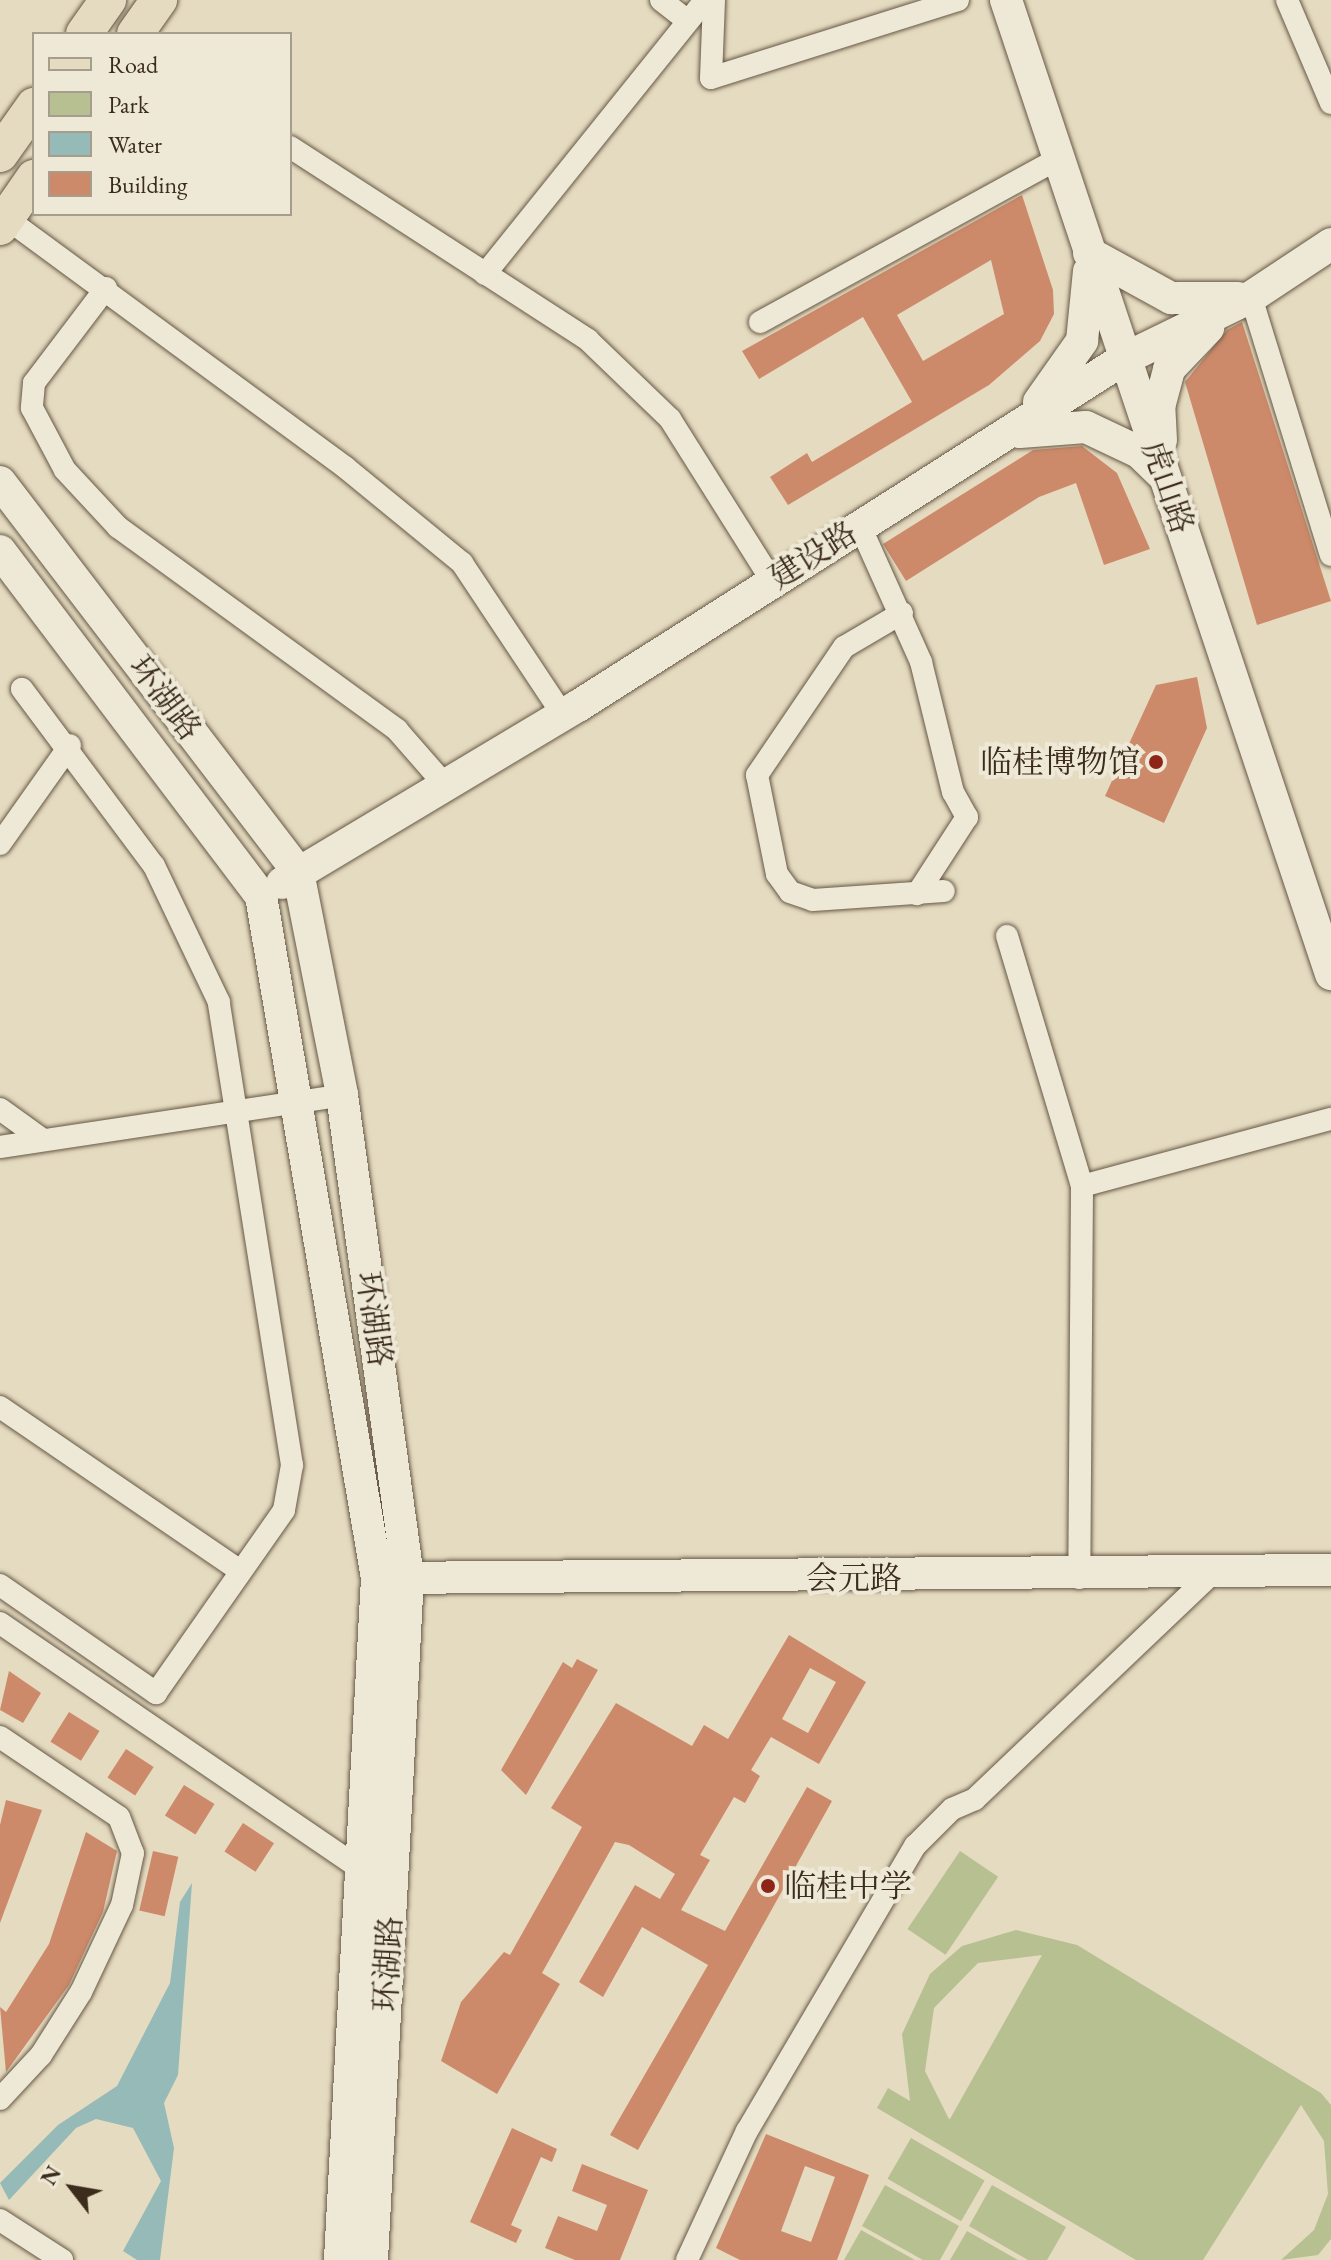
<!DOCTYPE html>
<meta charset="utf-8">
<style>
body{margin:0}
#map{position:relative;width:1331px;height:2260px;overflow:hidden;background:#e5dbc0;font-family:"EB Garamond","Noto Serif SC",serif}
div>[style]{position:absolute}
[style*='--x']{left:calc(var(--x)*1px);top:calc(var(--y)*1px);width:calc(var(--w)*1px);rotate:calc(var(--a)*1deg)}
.green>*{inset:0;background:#b7c091;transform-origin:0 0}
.water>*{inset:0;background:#96bab7}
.building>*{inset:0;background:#cd8a6a;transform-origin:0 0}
.roads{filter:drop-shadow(0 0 2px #665845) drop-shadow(0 0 2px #665845)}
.street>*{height:22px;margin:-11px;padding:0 11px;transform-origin:11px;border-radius:11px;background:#eee8d6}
.secondary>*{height:32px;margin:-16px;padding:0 16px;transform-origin:16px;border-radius:16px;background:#eee8d6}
.primary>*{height:36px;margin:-18px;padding:0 18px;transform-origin:18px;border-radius:18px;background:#e5dbc0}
.dots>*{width:22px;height:22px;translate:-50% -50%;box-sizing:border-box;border:4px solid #eee8d6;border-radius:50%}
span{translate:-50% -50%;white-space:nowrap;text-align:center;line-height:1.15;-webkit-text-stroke:8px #eee8d6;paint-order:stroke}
.street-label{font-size:32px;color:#3c2c1c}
.poi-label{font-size:32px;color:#3c2c1c}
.right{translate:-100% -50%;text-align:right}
.left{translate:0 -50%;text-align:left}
.legend{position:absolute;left:32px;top:32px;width:260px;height:184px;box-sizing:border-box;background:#eee8d6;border:2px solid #a79d8c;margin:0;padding:10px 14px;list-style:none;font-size:24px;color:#3c2c1c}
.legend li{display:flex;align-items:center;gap:16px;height:40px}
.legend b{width:40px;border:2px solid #a79d8c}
.north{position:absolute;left:32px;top:2148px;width:80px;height:80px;-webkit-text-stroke:6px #eee8d6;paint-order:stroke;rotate:301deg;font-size:22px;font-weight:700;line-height:32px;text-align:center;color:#3c2c1c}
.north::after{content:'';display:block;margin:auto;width:28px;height:36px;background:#3c2c1c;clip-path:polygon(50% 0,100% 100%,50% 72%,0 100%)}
</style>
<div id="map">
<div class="green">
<div style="left:960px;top:1851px;width:46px;height:94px;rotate:34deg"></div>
<div style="clip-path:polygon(evenodd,1016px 1930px,1077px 1945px,1321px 2093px,1331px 2105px,1331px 2239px,1318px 2255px,1281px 2260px,1314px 2230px,1328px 2194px,1324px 2141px,1301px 2105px,1203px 2260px,1136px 2260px,877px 2108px,888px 2088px,910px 2101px,902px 2034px,930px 1974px,962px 1946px,1016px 1930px,1042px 1955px,950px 2119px,949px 2119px,925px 2071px,934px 2008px,978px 1963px,1042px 1955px)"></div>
<div style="left:911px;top:2138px;width:85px;height:47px;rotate:30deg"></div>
<div style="clip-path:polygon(885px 2185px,959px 2226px,940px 2260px,923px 2260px,862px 2226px)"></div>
<div style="clip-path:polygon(992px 2185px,1066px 2227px,1047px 2260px,1028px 2260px,969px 2226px)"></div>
<div style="clip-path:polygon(861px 2230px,915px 2260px,844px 2260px)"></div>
<div style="clip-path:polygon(967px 2231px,1018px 2260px,950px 2260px)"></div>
</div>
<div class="water">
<div style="clip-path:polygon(192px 1883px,178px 2075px,164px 2103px,174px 2148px,160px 2260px,137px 2260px,123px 2251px,161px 2181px,133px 2128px,96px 2119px,76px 2128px,9px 2200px,0 2183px,58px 2125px,117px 2086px,170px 1983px,180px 1902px)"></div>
</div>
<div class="building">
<div style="clip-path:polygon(evenodd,1022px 195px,1053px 290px,1054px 314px,1040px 341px,989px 385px,788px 505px,770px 477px,807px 453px,812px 462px,912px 402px,863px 317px,759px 379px,742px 351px,1022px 195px,991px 260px,1004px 314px,923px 361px,897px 315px,991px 260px)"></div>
<div style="clip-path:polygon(1242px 322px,1331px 601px,1257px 625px,1185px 382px,1227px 330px)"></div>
<div style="clip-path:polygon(1082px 446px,1117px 473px,1150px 549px,1104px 565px,1076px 483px,1039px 497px,906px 581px,883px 544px,1033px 450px)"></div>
<div style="clip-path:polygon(1197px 677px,1207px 728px,1164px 823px,1105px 796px,1156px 685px)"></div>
<div style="clip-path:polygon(evenodd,789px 1635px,866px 1682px,819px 1764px,771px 1737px,751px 1770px,760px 1776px,745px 1803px,734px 1797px,700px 1855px,710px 1860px,681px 1910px,725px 1931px,807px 1787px,832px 1801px,638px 2150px,610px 2135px,708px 1965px,642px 1927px,603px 1997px,579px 1982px,635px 1885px,660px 1899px,675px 1874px,629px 1845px,615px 1842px,542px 1973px,560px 1984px,497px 2094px,441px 2061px,461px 2002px,504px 1952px,510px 1955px,582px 1827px,551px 1808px,616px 1703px,692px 1746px,704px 1725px,728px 1739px,789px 1635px,810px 1668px,836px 1682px,808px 1733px,782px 1719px,810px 1668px)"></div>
<div style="clip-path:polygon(577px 1659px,598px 1670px,526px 1795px,501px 1770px,563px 1662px,572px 1668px)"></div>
<div style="clip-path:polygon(9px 1671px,41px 1693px,23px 1723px,0 1710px)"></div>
<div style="left:69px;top:1712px;width:36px;height:35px;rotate:32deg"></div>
<div style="left:126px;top:1749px;width:33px;height:34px;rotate:33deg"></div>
<div style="left:184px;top:1785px;width:36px;height:36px;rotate:32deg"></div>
<div style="clip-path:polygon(6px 1800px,42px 1810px,0 1923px,0 1825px)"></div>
<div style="left:243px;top:1823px;width:37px;height:34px;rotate:33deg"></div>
<div style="clip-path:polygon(86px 1832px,117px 1851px,103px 1912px,69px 1985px,6px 2072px,0 2007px,6px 2012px,49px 1944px)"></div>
<div style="left:153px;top:1851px;width:26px;height:61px;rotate:13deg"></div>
<div style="clip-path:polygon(512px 2128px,557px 2149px,552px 2162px,541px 2157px,511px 2225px,522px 2230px,516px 2243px,470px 2222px)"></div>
<div style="clip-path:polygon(evenodd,766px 2134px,869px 2175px,837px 2260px,740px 2260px,716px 2248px,766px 2134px,805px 2166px,835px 2177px,811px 2242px,781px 2231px,805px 2166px)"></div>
<div style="clip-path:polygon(582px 2164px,648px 2190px,620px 2260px,575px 2260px,545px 2248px,558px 2216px,597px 2231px,607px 2205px,572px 2191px)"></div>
</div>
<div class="roads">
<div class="street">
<div style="--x:661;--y:0;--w:33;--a:38"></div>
<div style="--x:714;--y:0;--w:78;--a:92.2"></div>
<div style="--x:711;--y:78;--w:259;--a:-17.5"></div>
<div style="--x:1287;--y:0;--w:112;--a:66.9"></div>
<div style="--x:290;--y:147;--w:355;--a:32.9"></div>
<div style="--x:588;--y:340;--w:114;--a:43.9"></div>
<div style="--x:670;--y:419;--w:191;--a:57.8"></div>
<div style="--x:6;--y:218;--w:422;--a:36.3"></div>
<div style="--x:346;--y:468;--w:150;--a:39.3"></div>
<div style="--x:462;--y:563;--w:182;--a:56.4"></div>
<div style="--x:485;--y:274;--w:351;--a:-51.2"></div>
<div style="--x:106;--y:288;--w:119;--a:127.2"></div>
<div style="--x:34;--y:383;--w:25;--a:95"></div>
<div style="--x:32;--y:408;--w:70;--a:62"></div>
<div style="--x:65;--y:470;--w:78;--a:47.1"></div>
<div style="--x:118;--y:527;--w:345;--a:36"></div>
<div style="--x:397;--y:730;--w:73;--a:48.9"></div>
<div style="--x:1251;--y:297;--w:270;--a:72.8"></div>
<div style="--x:760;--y:322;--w:340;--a:-28.7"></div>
<div style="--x:860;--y:526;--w:149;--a:65.8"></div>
<div style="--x:921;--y:662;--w:134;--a:76.2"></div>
<div style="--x:953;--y:792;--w:29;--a:61"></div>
<div style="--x:967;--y:817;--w:92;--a:123"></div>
<div style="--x:902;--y:613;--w:67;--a:149.6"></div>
<div style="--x:844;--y:647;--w:155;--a:124.2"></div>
<div style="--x:757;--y:775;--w:101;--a:78.6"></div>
<div style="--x:777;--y:874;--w:22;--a:54"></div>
<div style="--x:790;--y:892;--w:24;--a:19"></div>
<div style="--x:813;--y:900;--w:131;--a:-3.9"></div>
<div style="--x:0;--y:844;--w:121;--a:-54.7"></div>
<div style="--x:1007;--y:936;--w:261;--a:73.3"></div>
<div style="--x:1082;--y:1186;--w:392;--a:90.4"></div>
<div style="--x:0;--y:1109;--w:53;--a:35.8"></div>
<div style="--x:0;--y:1147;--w:346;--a:-8.6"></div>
<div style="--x:1082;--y:1186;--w:258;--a:-15.1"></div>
<div style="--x:0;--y:1407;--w:291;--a:34.3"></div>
<div style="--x:0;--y:1585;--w:190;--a:34.7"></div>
<div style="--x:156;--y:1693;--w:223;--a:-55"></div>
<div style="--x:284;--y:1510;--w:46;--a:-79.9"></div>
<div style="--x:292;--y:1465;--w:469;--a:-99"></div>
<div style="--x:219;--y:1002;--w:151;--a:-115.5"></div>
<div style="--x:154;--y:866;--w:221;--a:-126.7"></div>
<div style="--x:0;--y:1623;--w:437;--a:34.3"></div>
<div style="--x:0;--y:1737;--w:143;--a:33.9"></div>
<div style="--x:119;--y:1817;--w:39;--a:69"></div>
<div style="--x:133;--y:1853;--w:53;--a:101.9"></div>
<div style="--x:122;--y:1905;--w:96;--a:115.2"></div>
<div style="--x:81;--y:1992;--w:75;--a:122.4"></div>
<div style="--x:41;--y:2055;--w:60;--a:133"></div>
<div style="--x:0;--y:2220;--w:74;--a:32.8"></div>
<div style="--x:687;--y:2260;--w:142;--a:-65.1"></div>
<div style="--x:747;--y:2131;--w:331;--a:-59.5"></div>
<div style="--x:915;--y:1846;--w:52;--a:-45"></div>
<div style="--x:952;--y:1809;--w:25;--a:-23"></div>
<div style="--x:975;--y:1799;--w:323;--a:-43.6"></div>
</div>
<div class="secondary">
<div style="--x:1006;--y:0;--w:1027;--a:71.55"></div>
<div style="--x:1089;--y:253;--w:94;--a:28.8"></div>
<div style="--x:1171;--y:298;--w:67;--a:0"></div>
<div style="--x:1039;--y:402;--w:75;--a:-54.8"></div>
<div style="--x:1082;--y:341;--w:70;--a:-84.3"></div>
<div style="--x:1020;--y:432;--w:66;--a:-4.3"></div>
<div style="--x:1086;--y:427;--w:59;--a:25.3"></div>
<div style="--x:1139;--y:452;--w:32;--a:44"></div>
<div style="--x:1161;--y:440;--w:33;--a:-93"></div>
<div style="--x:1159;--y:407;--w:39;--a:-75"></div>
<div style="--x:1169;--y:369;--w:57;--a:-46.4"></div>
<div style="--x:0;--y:482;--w:491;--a:52.6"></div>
<div style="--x:298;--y:872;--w:227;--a:78.8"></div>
<div style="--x:342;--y:1095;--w:486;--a:82.2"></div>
<div style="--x:408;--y:1577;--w:684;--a:93.02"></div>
<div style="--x:0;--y:551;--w:433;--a:52.9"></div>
<div style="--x:261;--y:896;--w:692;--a:80.35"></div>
<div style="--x:377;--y:1578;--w:683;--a:93.11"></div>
<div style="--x:282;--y:883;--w:345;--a:-30.9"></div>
<div style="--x:578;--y:706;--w:647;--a:-32.44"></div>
<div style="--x:1124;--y:359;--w:141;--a:-26"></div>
<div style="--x:1251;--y:297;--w:96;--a:-33.5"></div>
<div style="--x:389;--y:1578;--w:942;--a:-0.49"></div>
</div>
<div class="primary">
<div style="--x:84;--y:34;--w:42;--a:-54.8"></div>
<div style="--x:135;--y:34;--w:42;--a:-54.8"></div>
<div style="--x:0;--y:154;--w:59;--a:-54.7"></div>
<div style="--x:0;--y:227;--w:60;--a:-55.2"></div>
</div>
</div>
<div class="dots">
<div style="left:1156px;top:762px;background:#8f2418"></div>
<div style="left:768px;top:1886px;background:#8f2418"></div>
</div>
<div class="street-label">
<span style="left:1168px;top:487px;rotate:71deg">虎山路</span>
<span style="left:813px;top:555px;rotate:-32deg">建设路</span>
<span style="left:165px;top:698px;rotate:53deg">环湖路</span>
<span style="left:374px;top:1319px;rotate:82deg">环湖路</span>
<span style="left:854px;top:1578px">会元路</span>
<span style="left:388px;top:1964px;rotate:-87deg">环湖路</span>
</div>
<div class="poi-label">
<span class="right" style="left:1140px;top:762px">临桂博物馆</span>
<span class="left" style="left:784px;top:1886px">临桂中学</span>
</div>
<ul class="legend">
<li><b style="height:10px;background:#e5dbc0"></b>Road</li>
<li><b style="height:22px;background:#b7c091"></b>Park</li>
<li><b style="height:22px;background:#96bab7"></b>Water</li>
<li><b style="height:22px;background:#cd8a6a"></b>Building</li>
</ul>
<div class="north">N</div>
</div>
